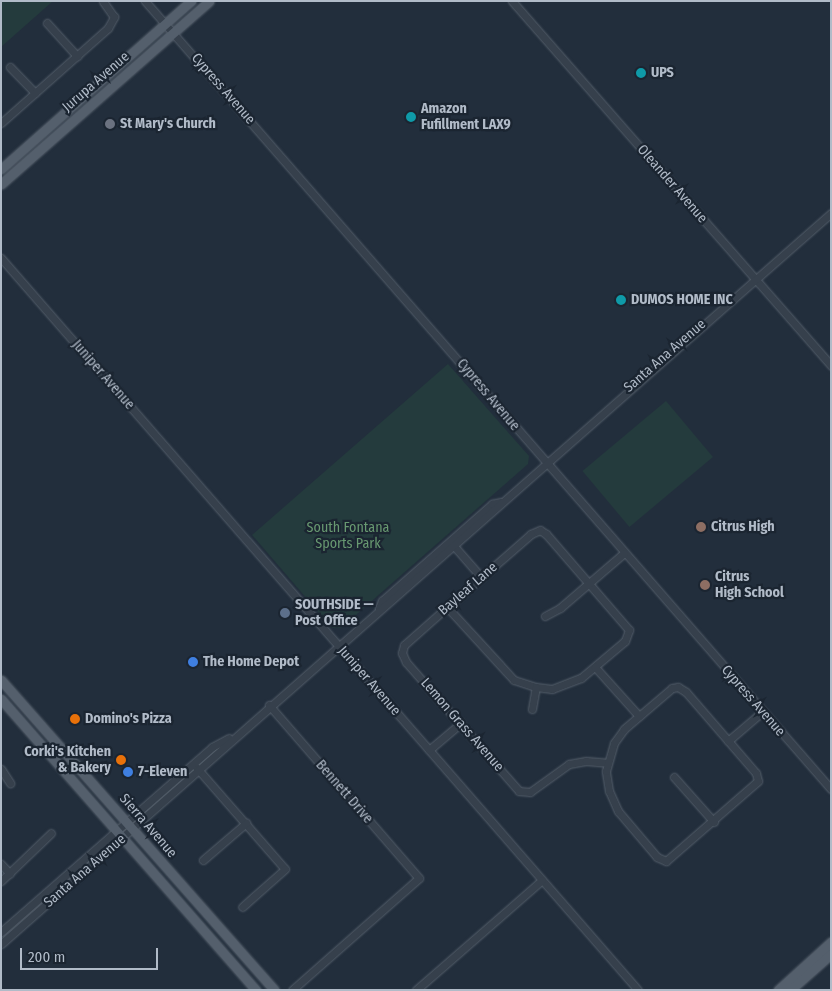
<!DOCTYPE html>
<meta charset="utf-8">
<style>
body{margin:0}
#map{position:relative;width:832px;height:991px;overflow:hidden;background:#222e3c;font-family:"Fira Sans Condensed",sans-serif}
div>[style]{position:absolute}
[style*='--x']{left:calc(var(--x)*1px);top:calc(var(--y)*1px);width:calc(var(--w)*1px);rotate:calc(var(--a)*1deg)}
.green>*{inset:0;background:#243b3d;transform-origin:0 0}
.roads{filter:drop-shadow(0 0 1px #545e6a) drop-shadow(0 0 1px #545e6a)}
.minor>*{height:7px;margin:-3.5px;padding:0 3.5px;transform-origin:3.5px;border-radius:3.5px;background:#36404c}
.major>*{height:9px;margin:-4.5px;padding:0 4.5px;transform-origin:4.5px;border-radius:4.5px;background:#545f6c}
.dots>*{width:14px;height:14px;translate:-50% -50%;box-sizing:border-box;border:2px solid #1b2531;border-radius:50%}
span{translate:-50% -50%;white-space:nowrap;text-align:center;line-height:1.15;-webkit-text-stroke:4.5px #1b2531;paint-order:stroke}
.poi-label{font-size:14px;color:#b1bbc8;font-weight:700}
.left{translate:0 -50%;text-align:left}
.right{translate:-100% -50%;text-align:right}
.street-label{font-size:14px;color:#b1bbc8}
.park-label{font-size:14px;color:#689971}
.frame{position:absolute;inset:0;border:2px solid #b1bbc8;pointer-events:none}
.scale{position:absolute;left:20px;top:948px;width:138px;height:22px;box-sizing:border-box;border:2px solid #b1bbc8;border-top:0;padding-left:6px;font-size:15px;line-height:18px;white-space:nowrap;color:#b1bbc8;-webkit-text-stroke:4px #1b2531;paint-order:stroke}
</style>
<div id="map">
<div class="green">
<div style="clip-path:polygon(1px 1px,53px 1px,1px 47px)"></div>
<div style="clip-path:polygon(448px 364px,529px 456px,528px 464px,341px 628px,332px 628px,252px 535px)"></div>
<div style="left:666px;top:401px;width:73px;height:109px;rotate:50deg"></div>
</div>
<div class="roads">
<div class="minor">
<div style="--x:145;--y:1;--w:1045;--a:48.96"></div>
<div style="--x:512;--y:1;--w:485;--a:48.8"></div>
<div style="--x:47;--y:23;--w:45;--a:47.7"></div>
<div style="--x:10;--y:67;--w:36;--a:46"></div>
<div style="--x:1;--y:123;--w:143;--a:-41.6"></div>
<div style="--x:108;--y:28;--w:13;--a:-61"></div>
<div style="--x:114;--y:17;--w:19;--a:-125"></div>
<div style="--x:1;--y:258;--w:970;--a:48.97"></div>
<div style="--x:454;--y:546;--w:41;--a:48.9"></div>
<div style="--x:447;--y:607;--w:99;--a:47.5"></div>
<div style="--x:514;--y:680;--w:23;--a:18"></div>
<div style="--x:536;--y:687;--w:16;--a:7"></div>
<div style="--x:552;--y:689;--w:31;--a:-21"></div>
<div style="--x:581;--y:678;--w:57;--a:-40.1"></div>
<div style="--x:625;--y:641;--w:12;--a:-70"></div>
<div style="--x:629;--y:630;--w:127;--a:-130.8"></div>
<div style="--x:546;--y:534;--w:7;--a:-146"></div>
<div style="--x:540;--y:530;--w:10;--a:156"></div>
<div style="--x:531;--y:534;--w:111;--a:139"></div>
<div style="--x:447;--y:607;--w:57;--a:138.5"></div>
<div style="--x:404;--y:645;--w:8;--a:104"></div>
<div style="--x:402;--y:653;--w:10;--a:66"></div>
<div style="--x:406;--y:662;--w:171;--a:48.8"></div>
<div style="--x:519;--y:791;--w:11;--a:5"></div>
<div style="--x:530;--y:792;--w:48;--a:-35.7"></div>
<div style="--x:569;--y:764;--w:17;--a:-10"></div>
<div style="--x:586;--y:761;--w:21;--a:5"></div>
<div style="--x:379;--y:608;--w:8;--a:-67"></div>
<div style="--x:382;--y:601;--w:147;--a:-41.4"></div>
<div style="--x:492;--y:504;--w:9;--a:-13"></div>
<div style="--x:545;--y:616;--w:17;--a:-28"></div>
<div style="--x:560;--y:608;--w:84;--a:-40.7"></div>
<div style="--x:595;--y:667;--w:66;--a:48.1"></div>
<div style="--x:678;--y:687;--w:9;--a:32"></div>
<div style="--x:686;--y:692;--w:107;--a:49.2"></div>
<div style="--x:756;--y:773;--w:8;--a:76"></div>
<div style="--x:758;--y:781;--w:122;--a:139"></div>
<div style="--x:666;--y:861;--w:10;--a:-156"></div>
<div style="--x:657;--y:857;--w:60;--a:-130.3"></div>
<div style="--x:618;--y:811;--w:22;--a:-114"></div>
<div style="--x:609;--y:791;--w:20;--a:-99"></div>
<div style="--x:606;--y:771;--w:29;--a:-74"></div>
<div style="--x:614;--y:743;--w:17;--a:-54"></div>
<div style="--x:624;--y:729;--w:63;--a:-40.5"></div>
<div style="--x:672;--y:688;--w:6;--a:-9"></div>
<div style="--x:269;--y:705;--w:229;--a:49.1"></div>
<div style="--x:419;--y:878;--w:169;--a:138.6"></div>
<div style="--x:532;--y:709;--w:22;--a:-80"></div>
<div style="--x:728;--y:741;--w:45;--a:-40.5"></div>
<div style="--x:429;--y:750;--w:42;--a:-40.2"></div>
<div style="--x:196;--y:767;--w:135;--a:48.9"></div>
<div style="--x:285;--y:869;--w:57;--a:138.5"></div>
<div style="--x:1;--y:769;--w:17;--a:57"></div>
<div style="--x:674;--y:777;--w:60;--a:48.4"></div>
<div style="--x:203;--y:860;--w:57;--a:-40.7"></div>
<div style="--x:1;--y:864;--w:13;--a:48"></div>
<div style="--x:1;--y:881;--w:69;--a:-43.8"></div>
<div style="--x:1;--y:932;--w:281;--a:-41.2"></div>
<div style="--x:212;--y:747;--w:19;--a:-28"></div>
<div style="--x:1;--y:944;--w:1106;--a:-41.37"></div>
<div style="--x:416;--y:990;--w:167;--a:-41.1"></div>
</div>
<div class="major">
<div style="--x:1;--y:169;--w:254;--a:-41.5"></div>
<div style="--x:1;--y:184;--w:277;--a:-41.3"></div>
<div style="--x:1;--y:680;--w:413;--a:48.6"></div>
<div style="--x:1;--y:699;--w:387;--a:48.8"></div>
<div style="--x:778;--y:990;--w:72;--a:-42.2"></div>
<div style="--x:790;--y:990;--w:55;--a:-41.3"></div>
</div>
</div>
<div class="dots">
<div style="left:641px;top:73px;background:#0f9aa8"></div>
<div style="left:411px;top:117px;background:#0f9aa8"></div>
<div style="left:110px;top:124px;background:#6b7280"></div>
<div style="left:621px;top:300px;background:#0f9aa8"></div>
<div style="left:701px;top:527px;background:#8d6e63"></div>
<div style="left:705px;top:585px;background:#8d6e63"></div>
<div style="left:285px;top:613px;background:#5c6f8a"></div>
<div style="left:193px;top:662px;background:#3f7fe0"></div>
<div style="left:75px;top:719px;background:#e8710a"></div>
<div style="left:121px;top:760px;background:#e8710a"></div>
<div style="left:128px;top:772px;background:#3f7fe0"></div>
</div>
<div class="poi-label">
<span class="left" style="left:651px;top:73px">UPS</span>
<span class="left" style="left:421px;top:117px">Amazon<br>Fufillment LAX9</span>
<span class="left" style="left:120px;top:124px">St Mary's Church</span>
<span class="left" style="left:631px;top:300px">DUMOS HOME INC</span>
<span class="left" style="left:711px;top:527px">Citrus High</span>
<span class="left" style="left:715px;top:585px">Citrus<br>High School</span>
<span class="left" style="left:295px;top:613px">SOUTHSIDE —<br>Post Office</span>
<span class="left" style="left:203px;top:662px">The Home Depot</span>
<span class="left" style="left:85px;top:719px">Domino's Pizza</span>
<span class="right" style="left:111px;top:760px">Corki's Kitchen<br>&amp; Bakery</span>
<span class="left" style="left:138px;top:772px">7-Eleven</span>
</div>
<div class="street-label">
<span style="left:96px;top:82px;rotate:-41deg">Jurupa Avenue</span>
<span style="left:223px;top:89px;rotate:49deg">Cypress Avenue</span>
<span style="left:672px;top:184px;rotate:49deg">Oleander Avenue</span>
<span style="left:665px;top:356px;rotate:-41deg">Santa Ana Avenue</span>
<span style="left:103px;top:375px;rotate:49deg">Juniper Avenue</span>
<span style="left:488px;top:395px;rotate:50deg">Cypress Avenue</span>
<span style="left:468px;top:589px;rotate:-41deg">Bayleaf Lane</span>
<span style="left:369px;top:681px;rotate:49deg">Juniper Avenue</span>
<span style="left:753px;top:701px;rotate:49deg">Cypress Avenue</span>
<span style="left:462px;top:725px;rotate:49deg">Lemon Grass Avenue</span>
<span style="left:344px;top:792px;rotate:49deg">Bennett Drive</span>
<span style="left:148px;top:826px;rotate:49deg">Sierra Avenue</span>
<span style="left:85px;top:871px;rotate:-41deg">Santa Ana Avenue</span>
</div>
<div class="park-label">
<span style="left:348px;top:536px">South Fontana<br>Sports Park</span>
</div>
<div class="frame"></div>
<div class="scale">200 m</div>
</div>
